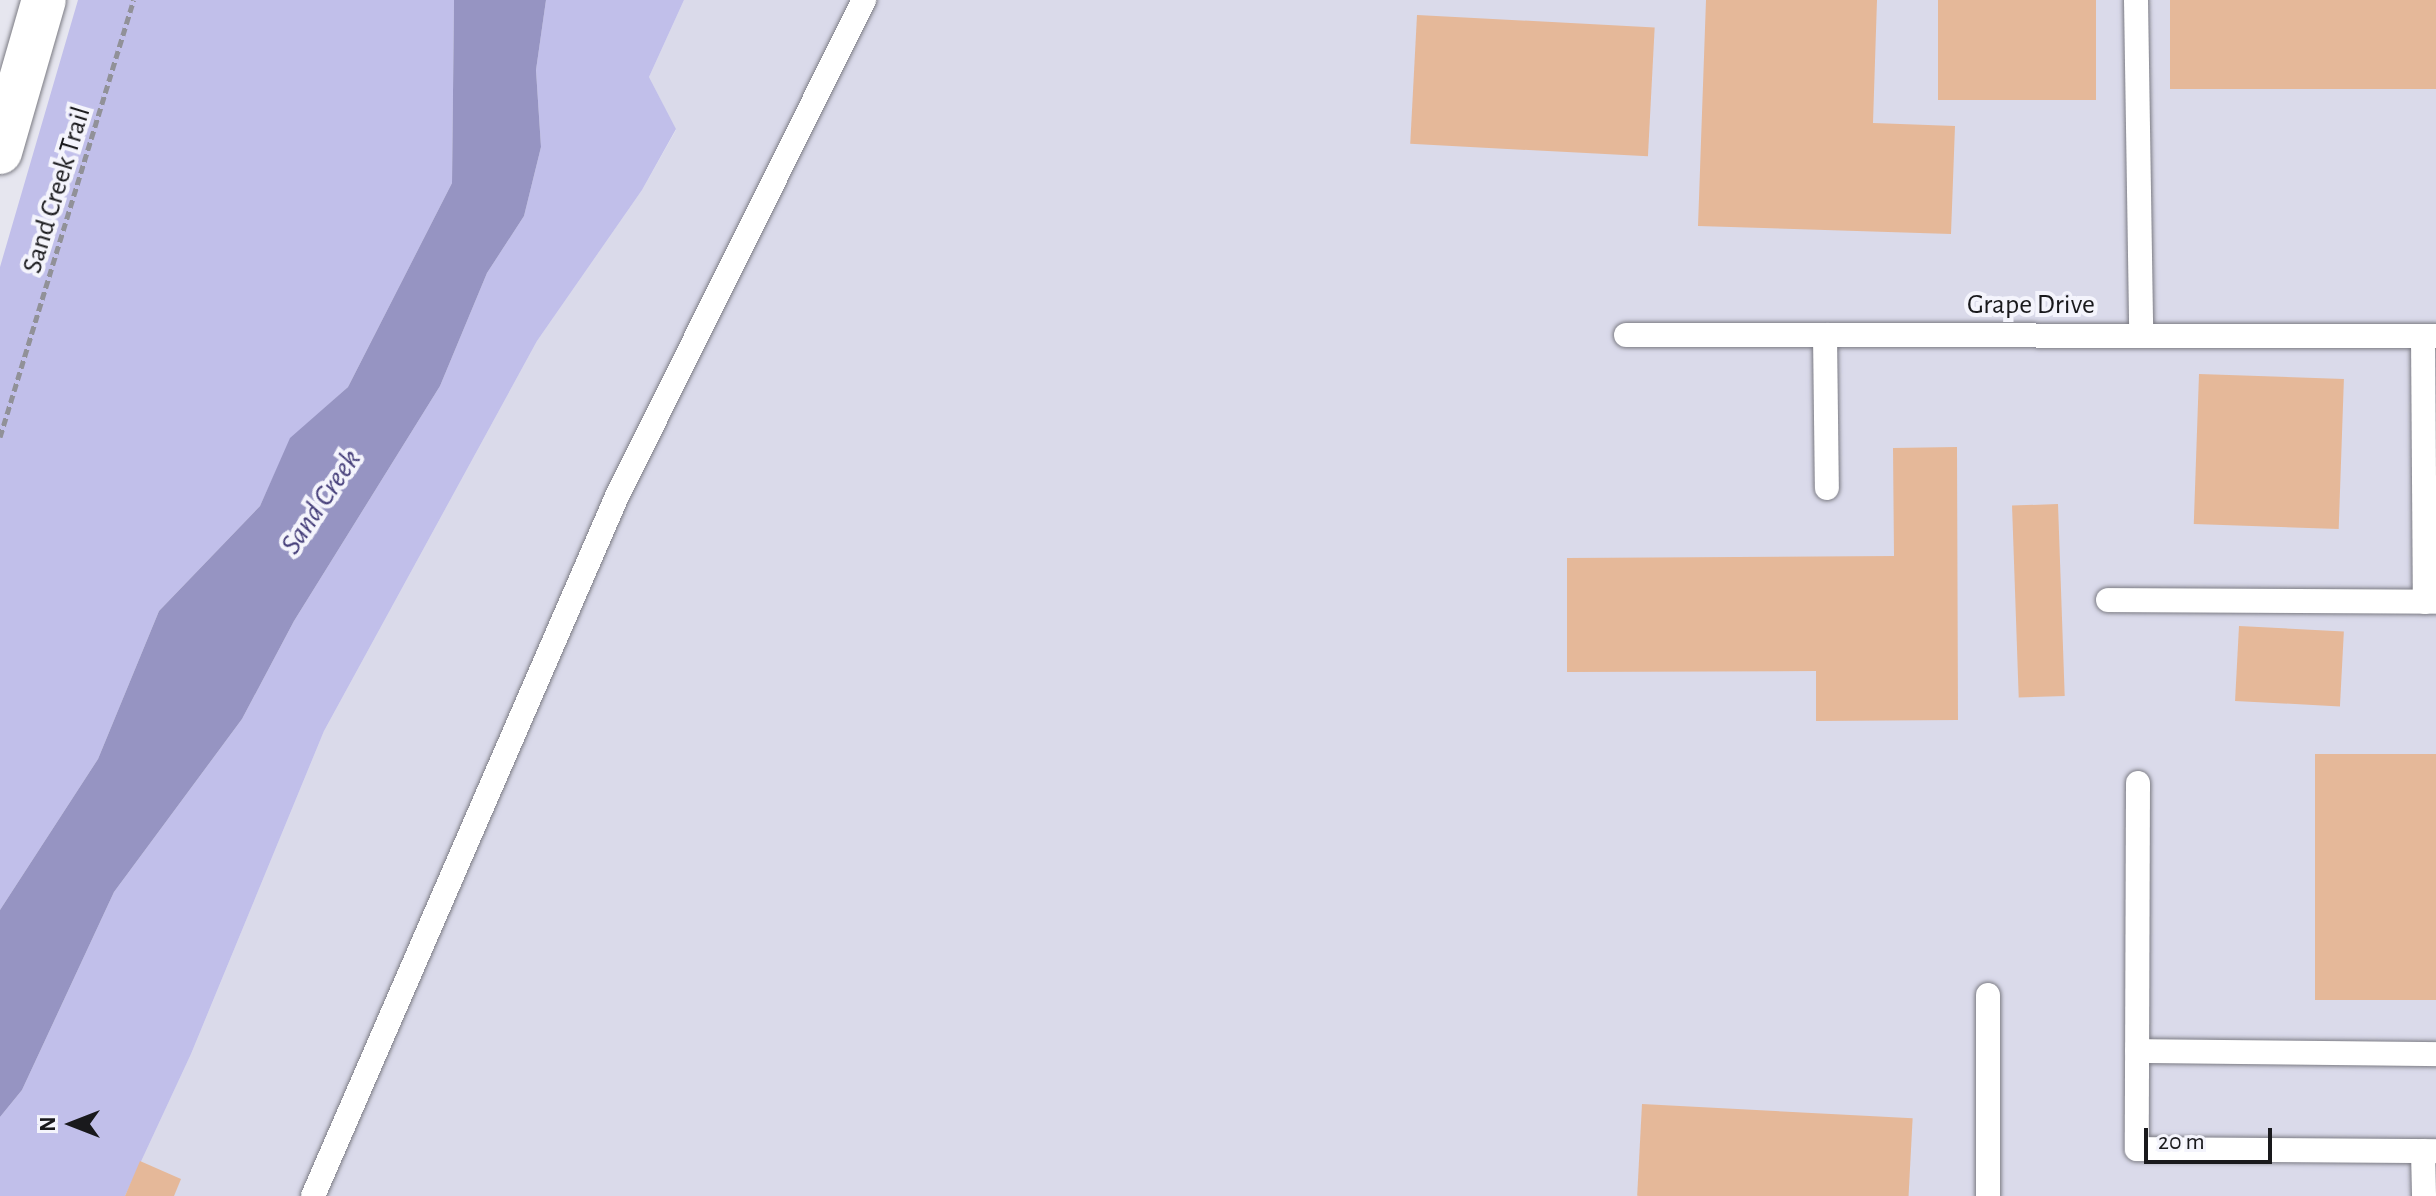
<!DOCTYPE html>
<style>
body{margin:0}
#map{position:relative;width:2436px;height:1196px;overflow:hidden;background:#e6e6ef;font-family:"Alegreya Sans",sans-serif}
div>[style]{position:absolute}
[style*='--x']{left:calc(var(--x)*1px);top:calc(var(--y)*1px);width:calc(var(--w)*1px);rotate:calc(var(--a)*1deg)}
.built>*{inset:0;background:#dadaea}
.green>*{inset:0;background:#c1bfea}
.water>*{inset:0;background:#9694c2}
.building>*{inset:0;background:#e5b899;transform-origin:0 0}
.path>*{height:5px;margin-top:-2.5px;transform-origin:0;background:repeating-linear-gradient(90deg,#919198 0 8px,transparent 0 12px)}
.roads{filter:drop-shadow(0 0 2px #7b7b83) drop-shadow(0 0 2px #7b7b83)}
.service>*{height:24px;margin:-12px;padding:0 12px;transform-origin:12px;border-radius:12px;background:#fff}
.secondary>*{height:44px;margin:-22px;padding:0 22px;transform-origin:22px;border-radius:22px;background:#fff}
span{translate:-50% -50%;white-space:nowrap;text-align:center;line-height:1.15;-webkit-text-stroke:8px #f4f4fc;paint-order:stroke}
.street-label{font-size:28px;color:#19191c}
.water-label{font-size:30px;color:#463f7a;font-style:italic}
.north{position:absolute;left:32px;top:1084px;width:80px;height:80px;-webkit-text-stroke:6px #f4f4fc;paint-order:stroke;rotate:270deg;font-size:22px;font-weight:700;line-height:32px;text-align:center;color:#19191c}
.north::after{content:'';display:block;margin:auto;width:28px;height:36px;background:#19191c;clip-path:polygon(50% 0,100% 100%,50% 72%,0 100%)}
.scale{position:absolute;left:2144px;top:1128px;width:128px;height:36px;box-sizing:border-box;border:4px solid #19191c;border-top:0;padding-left:10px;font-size:24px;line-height:28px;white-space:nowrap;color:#19191c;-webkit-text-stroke:6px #f4f4fc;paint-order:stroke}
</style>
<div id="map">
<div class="built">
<div style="clip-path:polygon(684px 0,2436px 0,2436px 1196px,125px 1196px,191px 1054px,324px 731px,537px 341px,642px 190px,676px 130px,649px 77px)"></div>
</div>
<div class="green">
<div style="clip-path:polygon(78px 0,454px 0,452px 183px,348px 387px,291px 438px,260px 506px,159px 611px,98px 759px,0 910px,0 267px)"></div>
<div style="clip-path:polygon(546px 0,684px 0,649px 77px,676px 129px,642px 190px,537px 341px,324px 731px,191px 1054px,125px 1196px,0 1196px,0 1117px,22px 1090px,114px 892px,242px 719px,294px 621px,440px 386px,487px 273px,524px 216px,541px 147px,536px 70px)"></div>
</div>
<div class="water">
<div style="clip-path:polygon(454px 0,546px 0,536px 70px,541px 147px,524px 216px,487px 273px,440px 386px,294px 621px,242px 719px,114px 892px,22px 1090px,0 1117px,0 910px,98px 759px,159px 611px,260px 506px,290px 438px,348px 387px,452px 183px)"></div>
</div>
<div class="building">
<div style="clip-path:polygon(1706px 0,1877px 0,1873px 123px,1955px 126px,1951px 234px,1698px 226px)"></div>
<div style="left:1938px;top:0;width:158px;height:100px"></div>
<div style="left:2170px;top:0;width:266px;height:89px"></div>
<div style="left:1417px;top:15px;width:238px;height:129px;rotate:3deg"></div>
<div style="left:2199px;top:374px;width:145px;height:150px;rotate:2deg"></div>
<div style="clip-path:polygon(1957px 447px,1958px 720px,1816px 721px,1816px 671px,1567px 672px,1567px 558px,1894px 556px,1893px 448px)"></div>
<div style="left:2058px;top:504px;width:192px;height:46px;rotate:88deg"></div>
<div style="left:2239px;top:626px;width:105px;height:75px;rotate:3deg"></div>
<div style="left:2315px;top:754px;width:121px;height:246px"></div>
<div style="left:1642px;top:1104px;width:271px;height:92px;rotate:3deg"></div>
<div style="clip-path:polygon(140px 1161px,181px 1179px,174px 1196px,125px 1196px)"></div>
</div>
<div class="path">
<div style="--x:0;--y:437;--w:457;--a:-73"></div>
</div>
<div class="roads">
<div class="service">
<div style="--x:2136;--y:0;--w:335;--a:89.1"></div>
<div style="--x:1626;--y:335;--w:810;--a:0.07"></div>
<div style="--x:1825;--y:335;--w:153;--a:89.3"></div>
<div style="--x:2423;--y:336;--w:266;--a:89.6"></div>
<div style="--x:2108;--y:600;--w:328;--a:0.3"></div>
<div style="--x:2138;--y:783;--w:366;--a:90.2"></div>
<div style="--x:2137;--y:1149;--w:299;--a:0.4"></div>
<div style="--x:1988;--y:995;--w:201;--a:90"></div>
<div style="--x:2137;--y:1051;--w:299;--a:0.6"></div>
<div style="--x:2423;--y:1151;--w:45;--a:88.7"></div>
<div style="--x:313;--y:1196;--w:765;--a:-66.52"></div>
<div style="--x:618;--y:494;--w:552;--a:-63.53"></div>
</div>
<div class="secondary">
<div style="--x:0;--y:152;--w:158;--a:-73.9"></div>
</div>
</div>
<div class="street-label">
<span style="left:57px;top:190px;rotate:-73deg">Sand Creek Trail</span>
<span style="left:2031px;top:305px">Grape Drive</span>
</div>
<div class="water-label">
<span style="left:321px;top:502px;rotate:-56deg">Sand Creek</span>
</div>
<div class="north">N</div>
<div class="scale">20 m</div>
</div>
